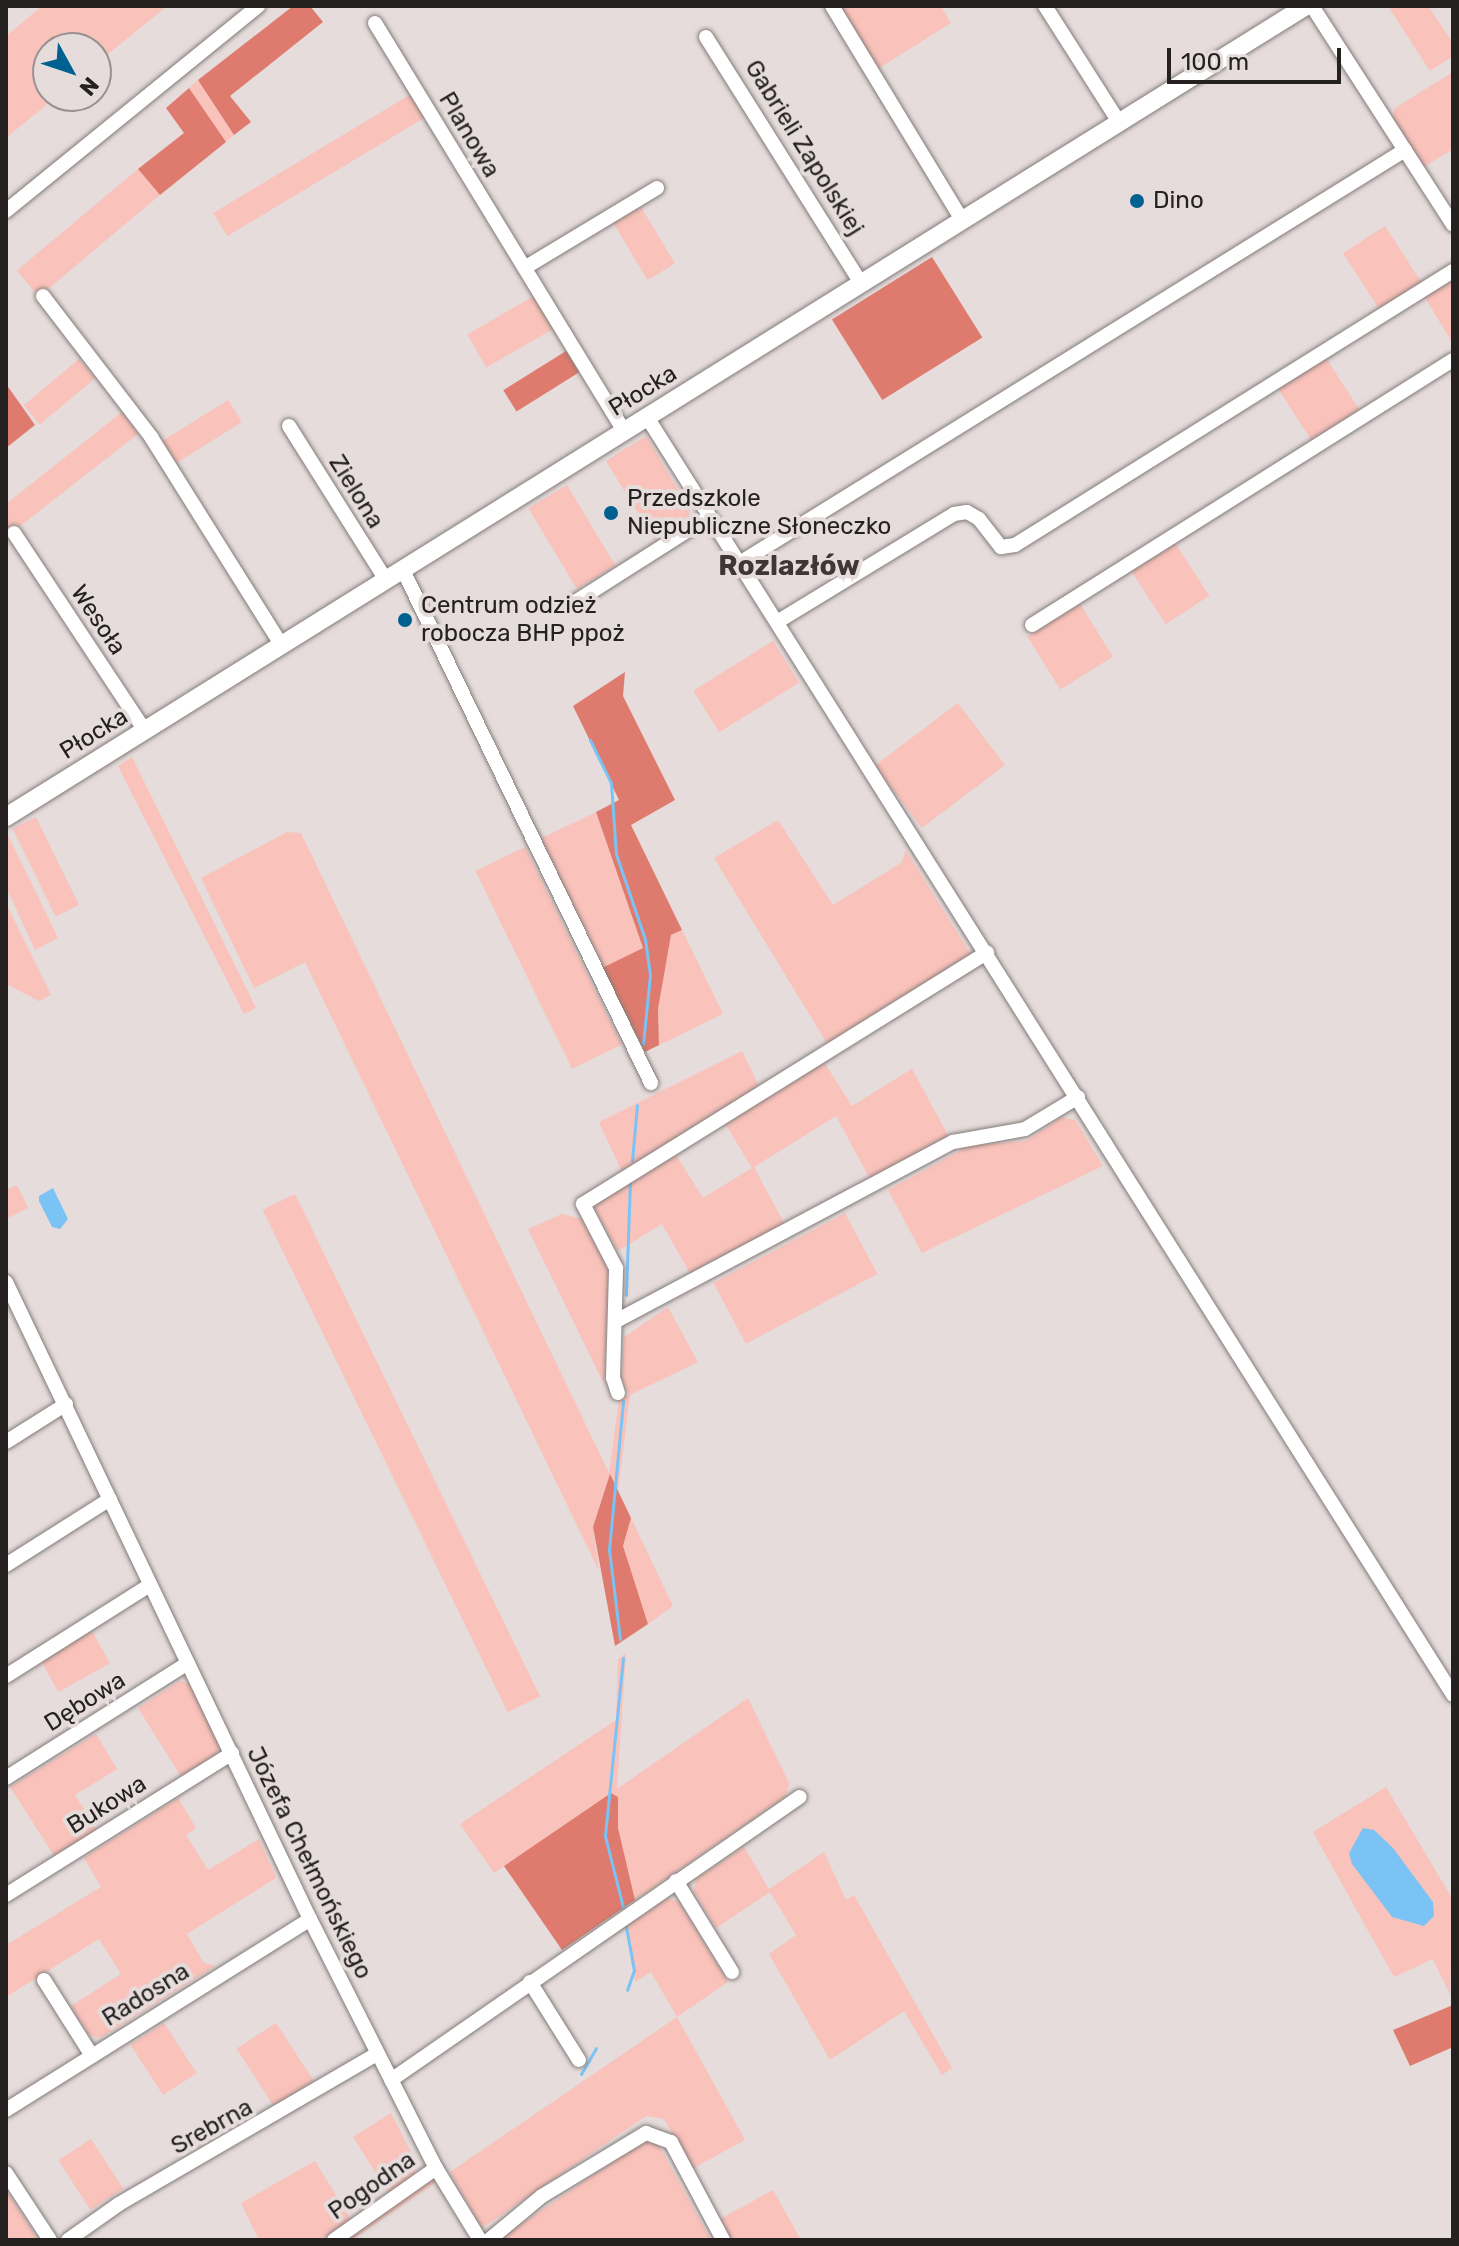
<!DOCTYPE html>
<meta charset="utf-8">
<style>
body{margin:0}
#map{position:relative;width:1459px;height:2246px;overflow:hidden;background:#e5dcdb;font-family:Rubik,sans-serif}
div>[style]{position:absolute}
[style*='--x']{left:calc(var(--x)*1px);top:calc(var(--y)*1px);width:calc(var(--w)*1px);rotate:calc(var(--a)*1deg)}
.green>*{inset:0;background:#f9c2ba;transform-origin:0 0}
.forest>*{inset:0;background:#de7b6e;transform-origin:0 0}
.water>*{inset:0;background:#7bc3f4}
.stream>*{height:3px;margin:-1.5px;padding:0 1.5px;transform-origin:1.5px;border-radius:1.5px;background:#7bc3f4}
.roads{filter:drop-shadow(0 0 2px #837b79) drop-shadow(0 0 2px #837b79)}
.minor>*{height:14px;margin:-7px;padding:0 7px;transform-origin:7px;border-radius:7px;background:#fff}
.tertiary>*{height:18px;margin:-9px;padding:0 9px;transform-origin:9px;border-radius:9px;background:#fff}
.dots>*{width:22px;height:22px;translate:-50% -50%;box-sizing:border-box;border:4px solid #e5dcdb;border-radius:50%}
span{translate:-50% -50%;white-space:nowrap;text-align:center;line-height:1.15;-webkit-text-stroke:8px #e5dcdb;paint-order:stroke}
.street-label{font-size:24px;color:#252121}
.poi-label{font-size:24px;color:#252121}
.left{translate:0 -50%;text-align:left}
.quarter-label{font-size:28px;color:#3e3736;font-weight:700}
.frame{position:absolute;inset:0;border:8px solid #252121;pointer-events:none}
.north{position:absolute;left:32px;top:32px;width:80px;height:80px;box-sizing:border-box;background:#e5dcdb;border:2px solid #989191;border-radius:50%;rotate:130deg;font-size:22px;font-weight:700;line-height:32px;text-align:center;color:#252121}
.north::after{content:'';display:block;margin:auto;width:28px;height:36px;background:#006191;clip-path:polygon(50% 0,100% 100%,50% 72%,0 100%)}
.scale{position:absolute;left:1167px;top:48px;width:174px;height:36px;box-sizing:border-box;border:4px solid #252121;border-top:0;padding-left:10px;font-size:24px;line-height:28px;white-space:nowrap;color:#252121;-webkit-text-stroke:6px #e5dcdb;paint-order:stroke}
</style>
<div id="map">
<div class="green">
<div style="clip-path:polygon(42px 6px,167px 6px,96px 64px,96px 48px,48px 48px,48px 96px,57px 96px,6px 138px,6px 36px)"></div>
<div style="clip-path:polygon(848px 6px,941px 6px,951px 23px,878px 69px,842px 10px)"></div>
<div style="clip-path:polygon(1388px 6px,1428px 6px,1453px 43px,1453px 56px,1430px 71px)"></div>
<div style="clip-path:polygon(1453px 72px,1453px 149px,1424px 167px,1393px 120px,1395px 108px)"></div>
<div style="clip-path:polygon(198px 80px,234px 135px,226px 142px,189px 88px)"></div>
<div style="left:413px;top:93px;width:27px;height:233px;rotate:59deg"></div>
<div style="left:138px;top:169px;width:34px;height:158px;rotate:50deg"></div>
<div style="left:641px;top:207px;width:66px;height:32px;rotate:59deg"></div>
<div style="left:1385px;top:226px;width:67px;height:50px;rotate:57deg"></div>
<div style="clip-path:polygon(1453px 278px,1453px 344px,1424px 296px)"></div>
<div style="left:534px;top:296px;width:38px;height:77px;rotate:60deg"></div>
<div style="left:1326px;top:358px;width:61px;height:57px;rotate:57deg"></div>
<div style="left:79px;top:359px;width:25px;height:72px;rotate:50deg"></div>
<div style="left:228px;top:400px;width:26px;height:78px;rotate:58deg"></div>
<div style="clip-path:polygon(122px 412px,138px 434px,6px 537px,6px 504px)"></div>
<div style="clip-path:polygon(646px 436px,690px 510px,687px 521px,655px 541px,606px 461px)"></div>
<div style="left:567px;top:485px;width:94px;height:45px;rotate:59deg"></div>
<div style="left:1175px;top:543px;width:63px;height:52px;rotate:57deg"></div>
<div style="left:1080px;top:604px;width:62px;height:62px;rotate:58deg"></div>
<div style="left:773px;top:641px;width:49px;height:94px;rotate:58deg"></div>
<div style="left:958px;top:703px;width:78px;height:104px;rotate:53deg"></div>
<div style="clip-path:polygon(132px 757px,256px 1008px,244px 1014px,118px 766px)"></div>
<div style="clip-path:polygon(596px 812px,643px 948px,602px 968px,540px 839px)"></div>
<div style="left:36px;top:817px;width:98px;height:26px;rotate:64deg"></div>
<div style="clip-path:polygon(778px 820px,833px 905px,901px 863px,906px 851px,973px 958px,828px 1045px,714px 858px)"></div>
<div style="clip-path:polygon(287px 832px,301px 833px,609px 1473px,619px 1400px,629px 1394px,622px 1379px,624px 1337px,668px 1307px,698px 1362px,630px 1395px,618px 1491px,610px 1475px,593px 1527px,599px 1571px,305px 962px,254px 988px,201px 878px)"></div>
<div style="clip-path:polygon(8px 835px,58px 938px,35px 950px,6px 887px)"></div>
<div style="left:525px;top:847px;width:220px;height:55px;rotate:64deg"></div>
<div style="clip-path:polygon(6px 903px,51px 995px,39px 1001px,6px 984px)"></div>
<div style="clip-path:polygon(682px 930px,723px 1014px,659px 1045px,658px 1009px,671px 935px)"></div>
<div style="clip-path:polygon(742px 1051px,759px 1086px,622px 1172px,599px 1122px)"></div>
<div style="clip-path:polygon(822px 1059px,852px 1106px,912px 1069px,949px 1137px,870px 1179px,836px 1116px,754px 1167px,785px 1225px,691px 1275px,662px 1224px,618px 1251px,595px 1209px,600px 1195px,673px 1150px,703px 1198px,752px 1168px,723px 1120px)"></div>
<div style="clip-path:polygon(1062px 1117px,1075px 1120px,1103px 1166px,922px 1253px,888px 1190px,971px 1145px,1026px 1141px)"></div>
<div style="clip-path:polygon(17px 1185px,28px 1208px,6px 1219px,6px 1190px)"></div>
<div style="left:295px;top:1194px;width:559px;height:36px;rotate:64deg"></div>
<div style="left:845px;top:1213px;width:69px;height:149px;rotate:62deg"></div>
<div style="clip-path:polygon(562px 1214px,582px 1219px,609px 1271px,604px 1384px,528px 1229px)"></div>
<div style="clip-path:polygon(631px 1518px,673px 1606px,648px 1624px,623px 1546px)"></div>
<div style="left:92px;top:1631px;width:37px;height:59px;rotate:61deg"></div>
<div style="clip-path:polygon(626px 1653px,617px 1789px,748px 1698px,789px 1783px,786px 1796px,635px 1900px,618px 1828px,618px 1798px,611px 1793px,494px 1873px,460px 1824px,616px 1720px,618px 1659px)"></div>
<div style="clip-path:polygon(180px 1681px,190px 1684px,219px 1745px,216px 1756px,182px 1778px,138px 1708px)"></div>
<div style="clip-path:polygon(96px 1734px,117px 1769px,75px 1795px,97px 1830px,55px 1857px,10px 1787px)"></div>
<div style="clip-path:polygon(1386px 1787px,1453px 1900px,1450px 1995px,1433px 1959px,1394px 1977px,1313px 1832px)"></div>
<div style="clip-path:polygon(178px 1798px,196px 1828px,186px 1835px,208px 1870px,259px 1839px,276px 1878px,187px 1934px,204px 1963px,215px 1966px,100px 2038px,89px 2035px,71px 2006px,121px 1974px,99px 1939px,6px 1997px,6px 1945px,101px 1887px,84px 1858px)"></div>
<div style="clip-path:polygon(744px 1847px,769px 1889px,824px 1852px,846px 1900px,854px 1895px,952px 2068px,942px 2075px,904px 2011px,830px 2060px,769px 1954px,796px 1935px,770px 1892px,716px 1928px,694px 1891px,696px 1879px)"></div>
<div style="clip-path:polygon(667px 1898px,679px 1902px,728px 1982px,677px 2017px,745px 2140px,692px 2169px,664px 2119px,646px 2116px,482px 2228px,450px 2172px,677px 2017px,651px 1972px,635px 1982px,628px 1925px)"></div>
<div style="left:164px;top:2023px;width:60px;height:40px;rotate:57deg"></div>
<div style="left:276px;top:2023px;width:69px;height:47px;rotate:57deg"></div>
<div style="clip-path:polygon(391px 2113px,417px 2164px,413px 2177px,389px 2194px,353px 2137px)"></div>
<div style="left:91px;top:2139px;width:59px;height:39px;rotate:57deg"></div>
<div style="clip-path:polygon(646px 2139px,657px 2142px,711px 2240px,498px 2240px)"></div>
<div style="clip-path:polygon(315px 2161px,351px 2220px,321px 2240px,259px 2240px,241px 2203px)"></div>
<div style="clip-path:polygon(433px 2178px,439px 2180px,352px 2240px,340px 2240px)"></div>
<div style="clip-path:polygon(6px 2190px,37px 2238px,36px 2240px,6px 2240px)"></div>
<div style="clip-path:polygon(773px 2190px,801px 2240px,732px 2240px,720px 2219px)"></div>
</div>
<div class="forest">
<div style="clip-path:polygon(293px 6px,310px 6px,323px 22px,230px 96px,251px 122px,234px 135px,198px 80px)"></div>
<div style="clip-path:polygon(189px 88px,226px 142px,160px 195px,138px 169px,184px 133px,166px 108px)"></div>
<div style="left:932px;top:257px;width:95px;height:118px;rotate:58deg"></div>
<div style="left:566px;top:351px;width:25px;height:74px;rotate:58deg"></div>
<div style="clip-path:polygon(6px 384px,35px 425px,6px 448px)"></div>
<div style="clip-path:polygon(625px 672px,623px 696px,675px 800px,631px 825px,682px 930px,671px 935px,658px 1009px,659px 1045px,645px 1052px,602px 968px,643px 948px,596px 812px,619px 800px,573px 706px)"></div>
<div style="clip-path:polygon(610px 1474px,631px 1518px,623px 1546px,648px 1624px,615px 1646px,593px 1527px)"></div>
<div style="clip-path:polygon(611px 1793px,618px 1797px,618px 1828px,635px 1900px,562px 1950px,504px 1866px)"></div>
<div style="clip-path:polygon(1453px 2005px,1453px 2047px,1410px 2066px,1393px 2030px)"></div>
</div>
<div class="water">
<div style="clip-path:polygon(53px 1188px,68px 1219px,60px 1229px,52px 1227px,39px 1201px,39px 1196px)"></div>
<div style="clip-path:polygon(1363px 1828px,1374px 1830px,1393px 1848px,1433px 1902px,1434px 1916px,1424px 1926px,1392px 1917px,1352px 1864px,1349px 1853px)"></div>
</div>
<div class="stream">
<div style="--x:590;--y:740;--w:48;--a:64"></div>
<div style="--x:611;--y:783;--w:71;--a:86"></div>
<div style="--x:616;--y:854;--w:90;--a:71.2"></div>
<div style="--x:645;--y:939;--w:36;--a:82"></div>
<div style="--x:650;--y:975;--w:69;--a:95.8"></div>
<div style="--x:632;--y:1161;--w:56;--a:-84.9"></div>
<div style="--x:626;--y:1295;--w:112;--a:-88"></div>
<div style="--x:620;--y:1639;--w:90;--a:-97"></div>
<div style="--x:609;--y:1550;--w:150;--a:-84.6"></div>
<div style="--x:623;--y:1658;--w:179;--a:95.8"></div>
<div style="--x:605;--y:1836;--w:73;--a:75.8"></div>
<div style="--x:626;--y:1927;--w:44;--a:79.5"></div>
<div style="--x:634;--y:1970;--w:21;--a:109"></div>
<div style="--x:581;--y:2074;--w:30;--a:-60"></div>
</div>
<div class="roads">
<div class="minor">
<div style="--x:832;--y:6;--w:250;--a:58.7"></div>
<div style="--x:1045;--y:6;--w:138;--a:57.5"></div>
<div style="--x:1312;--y:6;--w:260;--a:57.2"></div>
<div style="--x:375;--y:23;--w:478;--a:58.6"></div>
<div style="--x:706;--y:37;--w:291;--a:57.8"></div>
<div style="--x:6;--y:211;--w:325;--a:-39.1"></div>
<div style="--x:526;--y:267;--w:153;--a:-31.1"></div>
<div style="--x:43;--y:296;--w:178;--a:52.5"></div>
<div style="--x:151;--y:437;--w:247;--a:57.9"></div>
<div style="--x:647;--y:417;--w:1511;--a:57.76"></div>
<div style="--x:289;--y:426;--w:182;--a:57.8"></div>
<div style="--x:14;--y:533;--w:237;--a:56.5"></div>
<div style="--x:738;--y:564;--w:785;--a:-31.83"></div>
<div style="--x:403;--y:570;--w:570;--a:64.2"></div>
<div style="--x:572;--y:604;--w:162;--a:-32.4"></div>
<div style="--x:777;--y:622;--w:207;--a:-31.4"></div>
<div style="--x:954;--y:514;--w:13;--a:-9"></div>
<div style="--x:967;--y:512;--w:14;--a:30"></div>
<div style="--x:979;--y:519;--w:36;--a:52"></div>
<div style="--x:1001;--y:547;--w:14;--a:-8"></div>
<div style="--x:1015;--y:545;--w:517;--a:-32.03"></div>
<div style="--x:1032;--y:625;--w:497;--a:-32.2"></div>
<div style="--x:6;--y:1282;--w:706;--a:64.49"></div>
<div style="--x:310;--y:1919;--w:279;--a:63.2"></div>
<div style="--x:436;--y:2168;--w:84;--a:58.6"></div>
<div style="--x:616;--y:1321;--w:382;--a:-28"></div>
<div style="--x:953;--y:1142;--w:73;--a:-10.2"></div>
<div style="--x:1025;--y:1129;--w:62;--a:-31.1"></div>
<div style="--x:618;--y:1393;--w:16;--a:-108"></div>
<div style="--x:613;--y:1378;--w:110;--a:-88.4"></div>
<div style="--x:616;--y:1268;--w:72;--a:-117.3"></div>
<div style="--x:583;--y:1204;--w:476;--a:-31.9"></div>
<div style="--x:6;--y:1442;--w:71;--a:-32.3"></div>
<div style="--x:6;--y:1565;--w:123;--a:-32.4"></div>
<div style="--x:6;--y:1676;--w:170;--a:-32.3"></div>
<div style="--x:6;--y:1778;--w:215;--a:-32.3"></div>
<div style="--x:676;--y:1881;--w:107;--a:58.4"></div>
<div style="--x:6;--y:1895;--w:267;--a:-32.1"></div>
<div style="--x:44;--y:1980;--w:90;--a:57.7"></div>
<div style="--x:530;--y:1982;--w:92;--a:57.9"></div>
<div style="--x:391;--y:2080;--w:497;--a:-34.7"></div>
<div style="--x:6;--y:2110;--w:359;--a:-32.1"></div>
<div style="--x:6;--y:2173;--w:80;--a:56.7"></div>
<div style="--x:68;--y:2240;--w:62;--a:-35.2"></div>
<div style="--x:119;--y:2204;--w:298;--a:-30.2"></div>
<div style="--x:334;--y:2240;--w:125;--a:-35.2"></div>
<div style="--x:489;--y:2240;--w:69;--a:-39.7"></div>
<div style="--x:542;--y:2196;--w:122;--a:-31.2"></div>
<div style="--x:646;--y:2133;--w:27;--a:20"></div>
<div style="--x:671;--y:2142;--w:111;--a:62"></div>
</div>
<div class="tertiary">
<div style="--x:6;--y:817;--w:1532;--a:-31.96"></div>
</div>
</div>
<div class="dots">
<div style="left:1137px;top:201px;background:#006191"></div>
<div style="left:611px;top:513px;background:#006191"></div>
<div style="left:405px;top:620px;background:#006191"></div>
</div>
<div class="street-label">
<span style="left:469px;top:135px;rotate:59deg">Planowa</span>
<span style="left:804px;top:148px;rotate:58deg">Gabrieli Zapolskiej</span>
<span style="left:643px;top:391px;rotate:-32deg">Płocka</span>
<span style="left:356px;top:492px;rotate:58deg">Zielona</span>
<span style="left:98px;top:620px;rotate:56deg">Wesoła</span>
<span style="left:94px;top:734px;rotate:-32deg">Płocka</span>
<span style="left:85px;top:1702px;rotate:-32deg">Dębowa</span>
<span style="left:107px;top:1805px;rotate:-32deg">Bukowa</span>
<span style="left:309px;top:1863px;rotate:64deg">Józefa Chełmońskiego</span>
<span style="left:146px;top:1995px;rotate:-32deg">Radosna</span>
<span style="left:212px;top:2127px;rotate:-29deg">Srebrna</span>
<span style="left:372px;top:2186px;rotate:-35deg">Pogodna</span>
</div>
<div class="poi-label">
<span class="left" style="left:1153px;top:201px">Dino</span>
<span class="left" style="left:627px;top:513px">Przedszkole<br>Niepubliczne Słoneczko</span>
<span class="left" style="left:421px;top:620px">Centrum odzież<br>robocza BHP ppoż</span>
</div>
<div class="quarter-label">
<span style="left:789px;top:566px">Rozlazłów</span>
</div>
<div class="frame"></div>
<div class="north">N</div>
<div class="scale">100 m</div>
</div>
